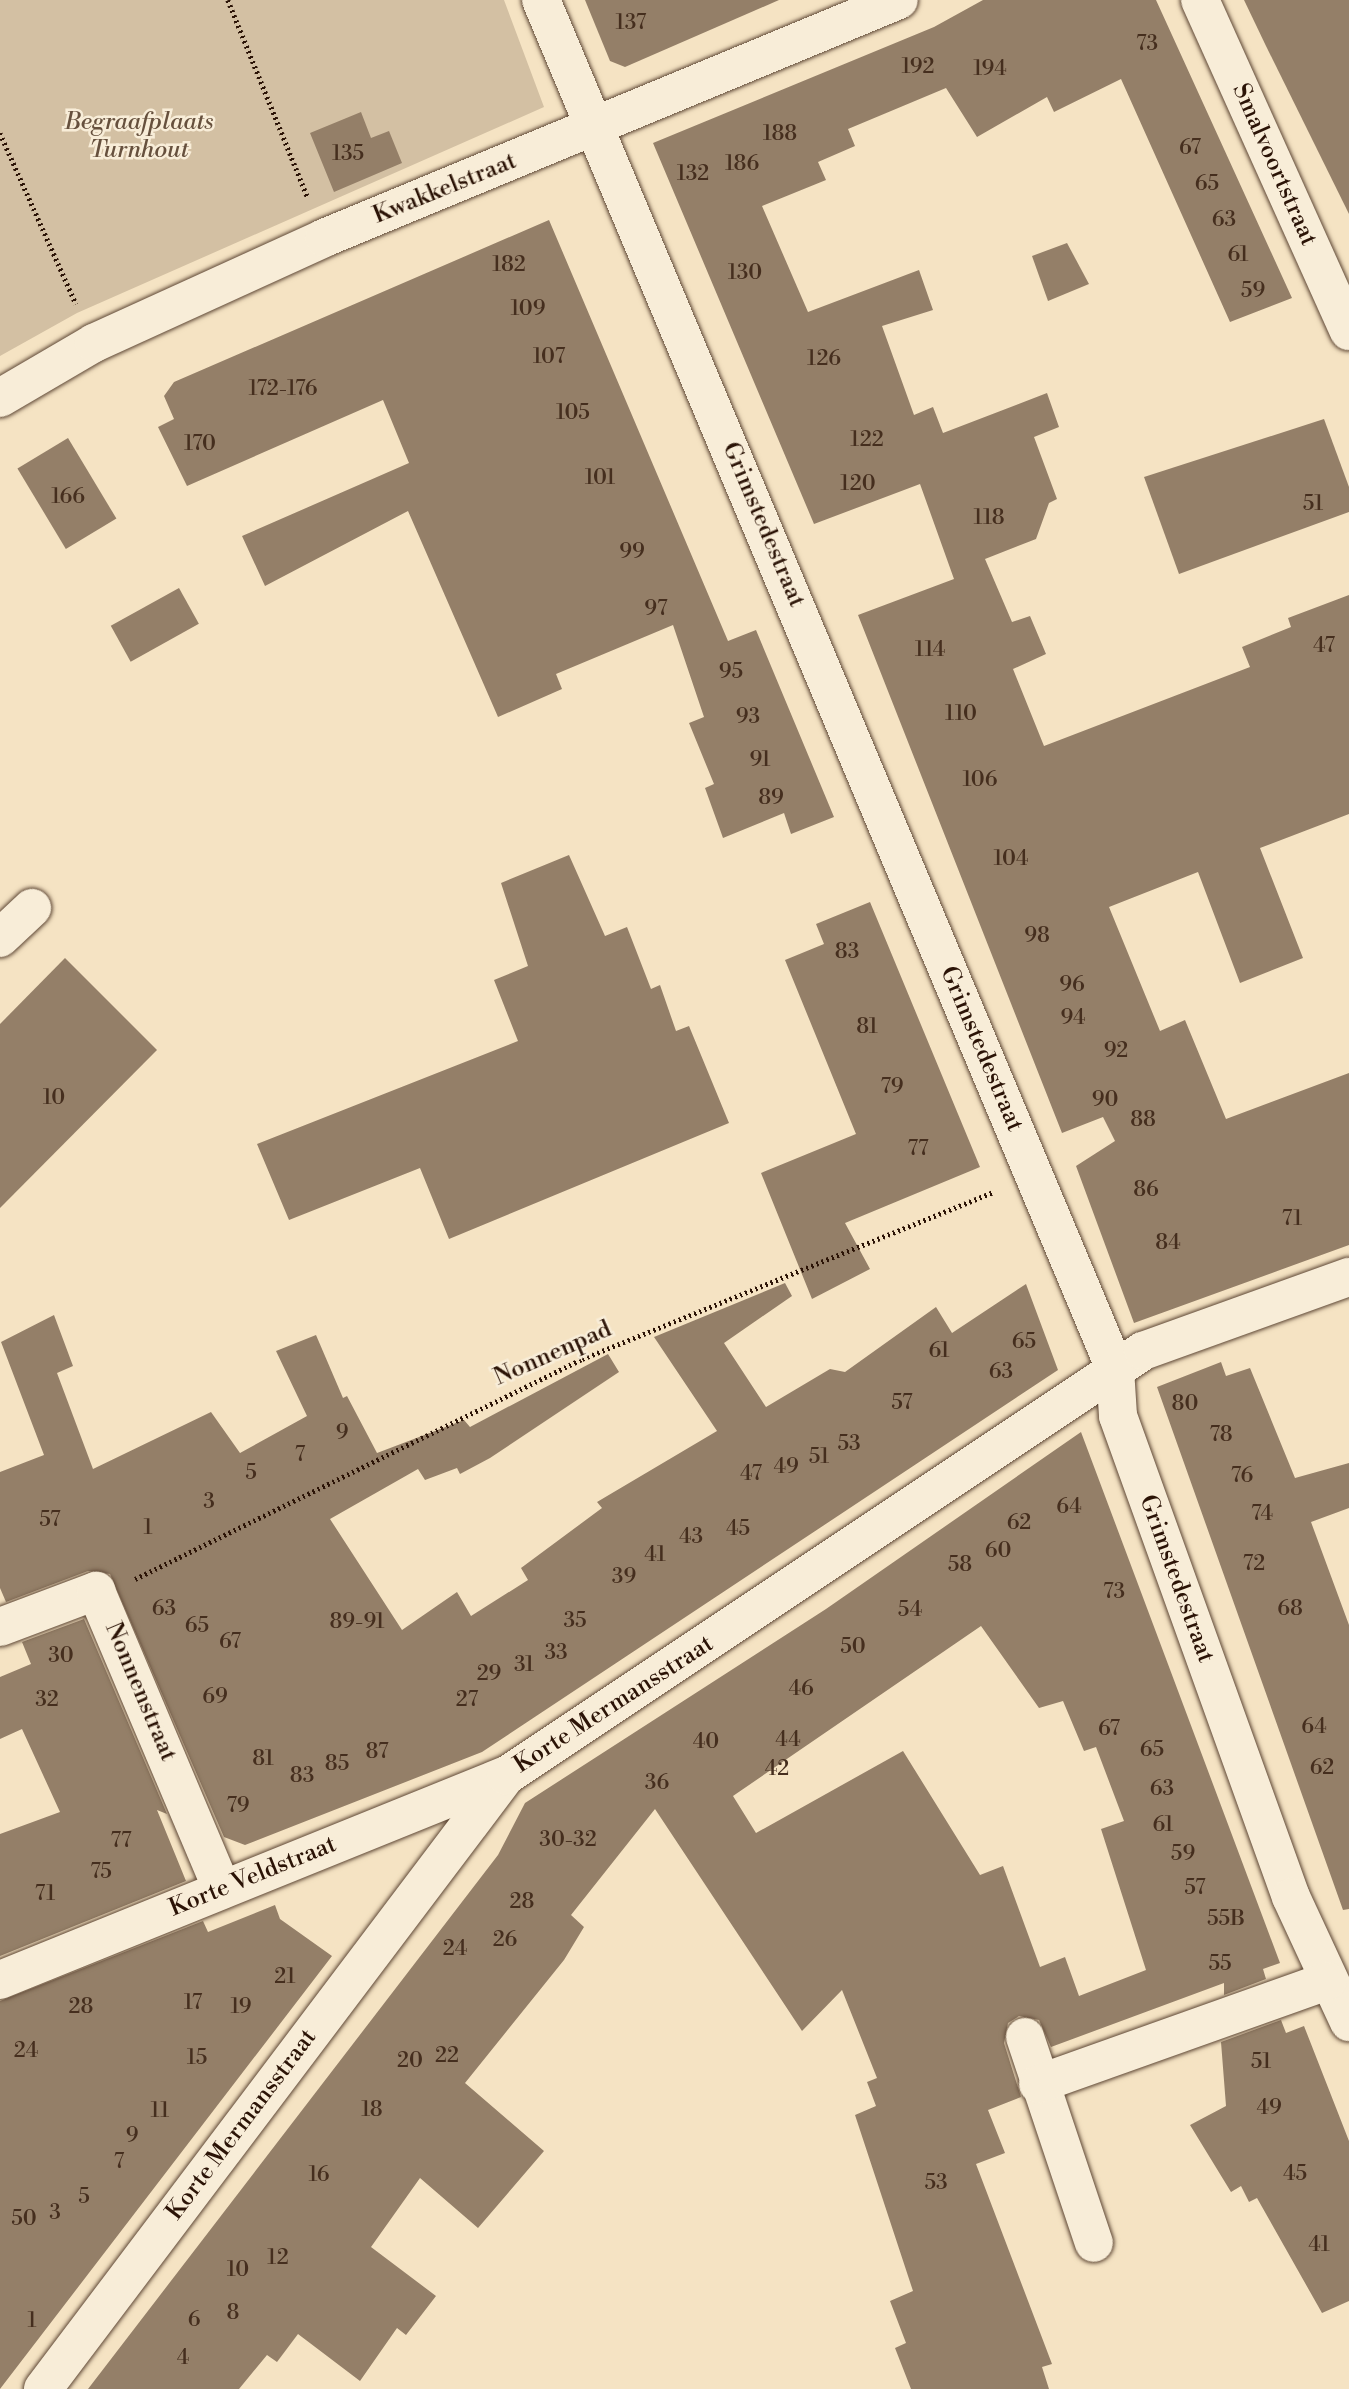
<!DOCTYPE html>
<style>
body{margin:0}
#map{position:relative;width:1349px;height:2389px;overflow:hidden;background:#f5e3c3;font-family:"Libre Bodoni",serif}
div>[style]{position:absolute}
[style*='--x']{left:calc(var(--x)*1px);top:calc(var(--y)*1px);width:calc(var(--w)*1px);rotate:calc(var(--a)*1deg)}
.green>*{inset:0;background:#d3c0a3}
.building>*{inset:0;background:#947f68;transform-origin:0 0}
.path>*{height:4.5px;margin-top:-2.25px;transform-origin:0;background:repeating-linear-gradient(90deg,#2b1306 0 2px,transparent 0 5.5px)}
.roads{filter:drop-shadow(0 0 2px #5e4735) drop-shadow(0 0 2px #5e4735)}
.minor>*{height:38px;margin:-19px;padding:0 19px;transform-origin:19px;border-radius:19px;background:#f8edd8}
span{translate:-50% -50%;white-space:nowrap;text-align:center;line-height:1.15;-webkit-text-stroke:5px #f8edd8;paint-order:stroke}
.number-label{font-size:21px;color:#452e1e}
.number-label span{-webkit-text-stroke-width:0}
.park-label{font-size:24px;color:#66503d;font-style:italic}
.street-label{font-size:24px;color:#2b1306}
</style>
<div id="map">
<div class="green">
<div style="clip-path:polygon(0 0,504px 0,544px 107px,77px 313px,0 356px)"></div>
</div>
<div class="building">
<div style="clip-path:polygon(585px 0,779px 0,625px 67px,610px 61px)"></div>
<div style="clip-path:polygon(983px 0,1156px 0,1292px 298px,1230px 322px,1121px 79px,1054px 112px,1047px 97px,977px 137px,946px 88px,848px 129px,855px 146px,818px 162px,826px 180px,762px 206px,808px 312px,919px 270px,933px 310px,882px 326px,914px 415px,933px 407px,943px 433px,1047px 393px,1059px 427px,1034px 437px,1057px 499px,1049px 503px,1036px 539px,985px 559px,1012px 622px,1030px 616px,1046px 654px,1013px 669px,1044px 746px,1250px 667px,1242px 647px,1291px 627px,1288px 618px,1349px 595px,1349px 814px,1260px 848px,1303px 958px,1240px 983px,1198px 872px,1109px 907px,1160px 1031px,1185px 1020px,1226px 1119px,1349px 1073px,1349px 1245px,1134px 1323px,1076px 1166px,1115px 1141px,1103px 1117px,1062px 1133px,858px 615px,954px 579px,920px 484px,814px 524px,653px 143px,934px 27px)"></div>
<div style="clip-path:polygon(1244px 0,1349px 0,1349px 214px,1266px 46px)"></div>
<div style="clip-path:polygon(361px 112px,371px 138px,389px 131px,402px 163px,334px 192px,310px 133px)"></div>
<div style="clip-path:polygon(549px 220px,728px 641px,756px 630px,834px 817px,791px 834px,784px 813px,723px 838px,705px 788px,714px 784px,689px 723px,704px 717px,673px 625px,556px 674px,562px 689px,498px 717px,408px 511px,265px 586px,242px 536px,409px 463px,383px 400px,187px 486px,158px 427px,174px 419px,164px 396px,174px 382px)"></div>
<div style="clip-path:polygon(1067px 243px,1089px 284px,1048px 301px,1032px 256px)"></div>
<div style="clip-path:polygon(1324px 419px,1349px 487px,1349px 512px,1179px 574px,1144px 477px)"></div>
<div style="left:68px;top:438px;width:94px;height:59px;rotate:59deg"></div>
<div style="left:179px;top:588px;width:41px;height:78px;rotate:61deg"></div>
<div style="clip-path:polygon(569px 855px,605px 936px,627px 927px,651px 989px,660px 985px,676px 1031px,689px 1026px,729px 1123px,449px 1239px,420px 1168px,289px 1220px,257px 1144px,518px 1041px,494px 980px,528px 966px,501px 883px)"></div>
<div style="clip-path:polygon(870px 902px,980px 1167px,845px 1223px,870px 1269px,812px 1299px,761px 1173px,856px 1134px,785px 960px,824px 944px,816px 924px)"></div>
<div style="clip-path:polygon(65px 958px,157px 1050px,0 1208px,0 1024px)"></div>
<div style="clip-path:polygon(785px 1283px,792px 1296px,724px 1343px,766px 1407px,830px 1369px,845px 1372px,936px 1307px,952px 1333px,1026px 1284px,1058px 1370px,482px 1752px,268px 1836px,245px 1845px,224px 1837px,110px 1574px,88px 1571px,6px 1602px,0 1588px,0 1472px,44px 1455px,1px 1342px,54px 1315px,73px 1366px,57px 1373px,93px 1469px,211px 1412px,240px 1453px,307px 1416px,276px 1351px,316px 1335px,343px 1398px,347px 1396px,377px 1453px,464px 1420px,470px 1427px,608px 1354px,619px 1372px,490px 1458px,460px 1474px,457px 1468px,425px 1480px,418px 1469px,330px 1519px,402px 1630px,457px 1592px,471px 1616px,528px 1580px,521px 1568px,602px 1508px,597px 1502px,717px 1431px,654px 1337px)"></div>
<div style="clip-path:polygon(1221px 1362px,1226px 1376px,1250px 1368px,1295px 1478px,1349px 1463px,1349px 1508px,1311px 1522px,1349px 1625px,1349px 1909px,1343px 1910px,1157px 1387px)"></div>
<div style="clip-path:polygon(evenodd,1081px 1432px,1280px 1963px,1263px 1969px,1266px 1979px,1224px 1995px,1224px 1983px,1051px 2047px,1039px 2020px,1019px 2016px,1008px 2023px,1004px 2043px,1021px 2097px,988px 2110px,1005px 2153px,976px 2164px,1052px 2364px,1042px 2367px,1049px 2389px,911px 2389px,895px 2348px,906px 2343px,890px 2301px,913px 2291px,855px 2115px,876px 2106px,867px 2082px,877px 2078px,842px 1990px,802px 2031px,655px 1809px,571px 1915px,584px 1927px,564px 1960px,465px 2083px,544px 2151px,478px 2228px,420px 2178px,371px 2247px,436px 2296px,406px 2335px,397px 2328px,360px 2381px,298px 2334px,277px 2362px,267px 2355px,239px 2389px,88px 2389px,498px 1855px,525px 1803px,826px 1609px,1081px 1432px,981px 1626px,1039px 1708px,1063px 1701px,1084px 1751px,1096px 1747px,1124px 1821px,1101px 1829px,1146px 1970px,1079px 1996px,1065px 1957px,1040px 1967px,1003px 1866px,980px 1875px,903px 1751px,756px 1833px,733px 1796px,981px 1626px)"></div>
<div style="clip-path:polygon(84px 1619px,167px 1814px,157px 1810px,186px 1881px,0 1956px,0 1834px,60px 1812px,22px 1729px,0 1739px,0 1677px,31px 1664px,22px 1642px)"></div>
<div style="clip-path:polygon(275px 1905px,280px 1919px,332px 1956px,0 2389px,0 2001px,203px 1921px,208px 1932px)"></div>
<div style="clip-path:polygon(1281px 2020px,1286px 2033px,1304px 2026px,1349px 2141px,1349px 2301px,1322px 2313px,1257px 2198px,1249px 2202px,1241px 2186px,1231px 2192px,1190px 2125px,1226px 2106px,1221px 2042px)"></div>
</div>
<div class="path">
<div style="--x:228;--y:0;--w:214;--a:68"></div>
<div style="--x:0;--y:133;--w:187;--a:66"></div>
<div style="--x:135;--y:1579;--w:498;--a:-26.2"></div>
<div style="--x:582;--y:1359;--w:445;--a:-22.1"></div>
</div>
<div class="roads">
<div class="minor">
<div style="--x:541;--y:0;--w:1484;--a:67.25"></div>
<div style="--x:1115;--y:1369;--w:47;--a:86.3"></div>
<div style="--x:1118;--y:1416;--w:511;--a:70.22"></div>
<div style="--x:1291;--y:1897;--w:138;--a:65.1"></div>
<div style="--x:1200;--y:0;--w:363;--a:65.8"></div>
<div style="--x:0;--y:398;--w:109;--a:-30.3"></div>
<div style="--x:94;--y:343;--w:253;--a:-24.5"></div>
<div style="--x:324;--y:238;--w:622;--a:-22.49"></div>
<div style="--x:0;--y:938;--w:44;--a:-43.2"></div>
<div style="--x:0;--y:1627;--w:103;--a:-20.6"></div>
<div style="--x:96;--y:1591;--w:324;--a:67.1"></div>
<div style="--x:0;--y:1980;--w:544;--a:-22.04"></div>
<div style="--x:1025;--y:2037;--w:217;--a:71.5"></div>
<div style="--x:1038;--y:2084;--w:307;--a:-19.6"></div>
<div style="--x:43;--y:2389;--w:768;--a:-52.94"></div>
<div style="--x:506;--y:1776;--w:766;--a:-33.71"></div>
<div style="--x:1143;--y:1351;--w:219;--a:-19.8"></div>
</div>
</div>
<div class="number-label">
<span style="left:631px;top:23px">137</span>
<span style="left:1147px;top:44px">73</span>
<span style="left:918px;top:67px">192</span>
<span style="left:990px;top:69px">194</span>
<span style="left:780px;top:134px">188</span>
<span style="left:1190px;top:148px">67</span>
<span style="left:348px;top:154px">135</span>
<span style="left:742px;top:164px">186</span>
<span style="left:693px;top:174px">132</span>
<span style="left:1207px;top:184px">65</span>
<span style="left:1224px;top:220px">63</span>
<span style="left:1238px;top:255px">61</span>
<span style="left:509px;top:265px">182</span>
<span style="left:745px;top:273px">130</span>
<span style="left:1253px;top:291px">59</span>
<span style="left:528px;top:309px">109</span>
<span style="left:549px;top:357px">107</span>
<span style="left:824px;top:359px">126</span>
<span style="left:283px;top:389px">172-176</span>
<span style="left:573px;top:413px">105</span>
<span style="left:867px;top:440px">122</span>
<span style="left:200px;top:444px">170</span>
<span style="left:600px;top:478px">101</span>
<span style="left:858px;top:484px">120</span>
<span style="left:68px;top:497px">166</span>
<span style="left:1313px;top:504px">51</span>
<span style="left:989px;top:518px">118</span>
<span style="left:632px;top:552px">99</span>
<span style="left:656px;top:609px">97</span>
<span style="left:1324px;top:646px">47</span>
<span style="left:930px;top:650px">114</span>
<span style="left:731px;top:672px">95</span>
<span style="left:961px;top:714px">110</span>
<span style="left:748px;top:717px">93</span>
<span style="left:760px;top:760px">91</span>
<span style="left:980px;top:780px">106</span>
<span style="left:771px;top:798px">89</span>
<span style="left:1011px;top:859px">104</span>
<span style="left:1037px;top:936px">98</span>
<span style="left:847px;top:952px">83</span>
<span style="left:1072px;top:985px">96</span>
<span style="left:1073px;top:1018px">94</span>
<span style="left:867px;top:1027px">81</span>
<span style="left:1116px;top:1051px">92</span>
<span style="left:892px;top:1087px">79</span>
<span style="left:54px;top:1098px">10</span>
<span style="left:1105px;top:1100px">90</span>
<span style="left:1143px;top:1120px">88</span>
<span style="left:918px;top:1149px">77</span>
<span style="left:1146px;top:1190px">86</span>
<span style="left:1292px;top:1219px">71</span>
<span style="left:1168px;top:1243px">84</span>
<span style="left:1024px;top:1342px">65</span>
<span style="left:939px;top:1351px">61</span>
<span style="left:1001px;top:1372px">63</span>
<span style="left:902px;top:1403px">57</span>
<span style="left:1185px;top:1404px">80</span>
<span style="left:342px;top:1433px">9</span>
<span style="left:1221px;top:1435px">78</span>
<span style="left:849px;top:1444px">53</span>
<span style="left:300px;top:1455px">7</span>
<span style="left:819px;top:1457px">51</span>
<span style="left:786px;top:1467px">49</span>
<span style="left:251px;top:1473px">5</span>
<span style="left:751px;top:1474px">47</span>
<span style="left:1242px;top:1476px">76</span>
<span style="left:209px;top:1502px">3</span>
<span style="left:1069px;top:1507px">64</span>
<span style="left:1262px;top:1514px">74</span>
<span style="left:50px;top:1520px">57</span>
<span style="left:1019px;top:1523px">62</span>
<span style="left:148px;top:1528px">1</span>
<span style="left:738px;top:1529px">45</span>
<span style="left:691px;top:1537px">43</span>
<span style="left:998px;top:1551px">60</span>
<span style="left:655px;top:1555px">41</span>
<span style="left:1254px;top:1564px">72</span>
<span style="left:960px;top:1565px">58</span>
<span style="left:624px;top:1577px">39</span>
<span style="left:1114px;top:1592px">73</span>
<span style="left:164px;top:1609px">63</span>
<span style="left:1290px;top:1609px">68</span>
<span style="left:910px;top:1610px">54</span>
<span style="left:575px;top:1621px">35</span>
<span style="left:357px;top:1622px">89-91</span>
<span style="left:197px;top:1626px">65</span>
<span style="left:230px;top:1642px">67</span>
<span style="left:853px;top:1647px">50</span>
<span style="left:556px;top:1653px">33</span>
<span style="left:61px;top:1656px">30</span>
<span style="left:524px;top:1665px">31</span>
<span style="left:489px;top:1674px">29</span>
<span style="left:801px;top:1689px">46</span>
<span style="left:215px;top:1697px">69</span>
<span style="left:47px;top:1700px">32</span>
<span style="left:467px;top:1700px">27</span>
<span style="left:1314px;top:1727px">64</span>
<span style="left:1109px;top:1729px">67</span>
<span style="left:788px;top:1740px">44</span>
<span style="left:706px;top:1742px">40</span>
<span style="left:1152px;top:1750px">65</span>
<span style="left:377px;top:1752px">87</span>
<span style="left:263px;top:1759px">81</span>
<span style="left:337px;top:1764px">85</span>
<span style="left:1322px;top:1768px">62</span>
<span style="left:777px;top:1769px">42</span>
<span style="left:302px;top:1776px">83</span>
<span style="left:657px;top:1783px">36</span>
<span style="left:1162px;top:1789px">63</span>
<span style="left:238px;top:1806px">79</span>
<span style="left:1163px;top:1825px">61</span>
<span style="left:568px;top:1840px">30-32</span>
<span style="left:121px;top:1841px">77</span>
<span style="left:1183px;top:1854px">59</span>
<span style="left:101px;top:1872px">75</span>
<span style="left:1195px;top:1888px">57</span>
<span style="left:45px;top:1894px">71</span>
<span style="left:522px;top:1902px">28</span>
<span style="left:1226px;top:1919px">55B</span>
<span style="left:505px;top:1940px">26</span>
<span style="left:455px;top:1949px">24</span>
<span style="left:1220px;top:1964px">55</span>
<span style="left:285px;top:1977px">21</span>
<span style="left:193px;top:2003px">17</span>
<span style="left:81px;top:2007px">28</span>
<span style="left:241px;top:2007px">19</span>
<span style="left:26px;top:2051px">24</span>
<span style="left:447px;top:2056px">22</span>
<span style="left:197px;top:2058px">15</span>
<span style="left:410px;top:2061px">20</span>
<span style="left:1261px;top:2062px">51</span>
<span style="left:1269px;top:2108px">49</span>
<span style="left:372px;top:2110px">18</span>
<span style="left:160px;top:2111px">11</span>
<span style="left:132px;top:2136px">9</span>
<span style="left:119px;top:2162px">7</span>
<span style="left:1295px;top:2174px">45</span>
<span style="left:319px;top:2175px">16</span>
<span style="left:936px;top:2183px">53</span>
<span style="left:84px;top:2197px">5</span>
<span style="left:55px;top:2213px">3</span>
<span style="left:24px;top:2219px">50</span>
<span style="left:1319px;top:2245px">41</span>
<span style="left:278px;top:2258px">12</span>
<span style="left:238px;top:2270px">10</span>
<span style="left:233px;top:2313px">8</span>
<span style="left:194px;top:2320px">6</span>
<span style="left:32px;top:2321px">1</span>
<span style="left:183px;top:2358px">4</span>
</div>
<div class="park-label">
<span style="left:139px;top:137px">Begraafplaats<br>Turnhout</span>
</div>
<div class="street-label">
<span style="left:1274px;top:165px;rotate:66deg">Smalvoortstraat</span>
<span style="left:445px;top:189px;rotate:-22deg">Kwakkelstraat</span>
<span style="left:763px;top:525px;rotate:67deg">Grimstedestraat</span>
<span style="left:981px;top:1049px;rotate:67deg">Grimstedestraat</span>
<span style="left:553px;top:1354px;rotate:-24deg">Nonnenpad</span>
<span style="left:1176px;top:1579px;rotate:70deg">Grimstedestraat</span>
<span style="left:140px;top:1692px;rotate:67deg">Nonnenstraat</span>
<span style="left:614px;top:1705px;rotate:-33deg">Korte Mermansstraat</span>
<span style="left:253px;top:1877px;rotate:-22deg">Korte Veldstraat</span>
<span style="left:242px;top:2125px;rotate:-53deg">Korte Mermansstraat</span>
</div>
</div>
